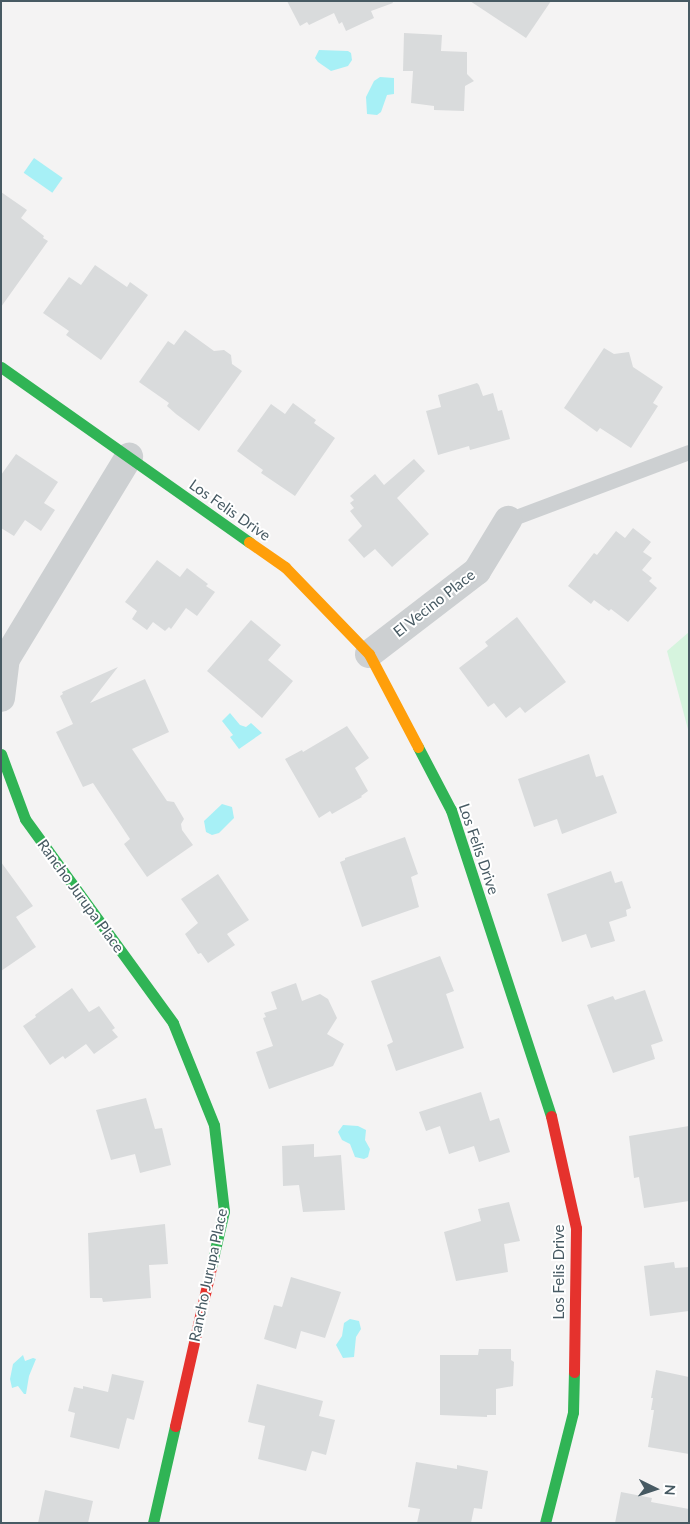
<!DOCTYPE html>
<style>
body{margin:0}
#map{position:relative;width:690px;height:1524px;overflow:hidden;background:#f4f3f3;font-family:Lato,sans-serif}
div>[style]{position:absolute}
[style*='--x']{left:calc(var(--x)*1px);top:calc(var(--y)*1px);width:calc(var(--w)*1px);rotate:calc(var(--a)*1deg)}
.green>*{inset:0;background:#d6f4de}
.water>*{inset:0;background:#a7f0f6;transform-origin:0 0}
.building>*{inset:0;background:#d9dbdc}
.lane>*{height:15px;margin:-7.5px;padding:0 7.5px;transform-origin:7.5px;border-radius:7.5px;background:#cdd0d2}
.street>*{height:28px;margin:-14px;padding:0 14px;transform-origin:14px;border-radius:14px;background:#cdd0d2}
.fast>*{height:11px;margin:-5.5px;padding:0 5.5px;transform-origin:5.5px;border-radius:5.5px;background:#30b455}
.slow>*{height:11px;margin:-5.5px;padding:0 5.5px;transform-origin:5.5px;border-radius:5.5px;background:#ff9f0a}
.jam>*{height:11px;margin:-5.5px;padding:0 5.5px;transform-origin:5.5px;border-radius:5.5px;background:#e5322d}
span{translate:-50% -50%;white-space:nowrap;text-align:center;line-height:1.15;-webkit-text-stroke:4px #fff;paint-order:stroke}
.street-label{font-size:15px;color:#475a63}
.frame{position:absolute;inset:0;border:2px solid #475a63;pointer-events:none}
.north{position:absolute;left:630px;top:1464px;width:50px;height:50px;-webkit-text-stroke:4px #fff;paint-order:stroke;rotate:94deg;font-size:14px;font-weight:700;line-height:20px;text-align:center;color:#475a63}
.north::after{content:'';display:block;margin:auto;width:18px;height:22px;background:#475a63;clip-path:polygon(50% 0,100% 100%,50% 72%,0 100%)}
</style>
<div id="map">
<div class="green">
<div style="clip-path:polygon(689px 632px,689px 733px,667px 651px)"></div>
</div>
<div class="water">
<div style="clip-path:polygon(319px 50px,348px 51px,351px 53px,352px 60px,348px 66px,331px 71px,318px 62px,315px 58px)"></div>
<div style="clip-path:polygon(380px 77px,394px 78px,394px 94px,387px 95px,381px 112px,377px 115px,367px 114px,366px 97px,374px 81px)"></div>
<div style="left:34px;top:158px;width:35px;height:18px;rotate:35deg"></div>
<div style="clip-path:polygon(230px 713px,240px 725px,246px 727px,251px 723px,262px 733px,239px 749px,230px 737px,233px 735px,222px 721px)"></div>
<div style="clip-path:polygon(222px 804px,232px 807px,234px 818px,219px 833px,212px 835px,206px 832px,204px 821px)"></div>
<div style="clip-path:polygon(343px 1125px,358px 1126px,366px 1130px,365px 1140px,370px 1149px,368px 1157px,364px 1159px,355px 1157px,350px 1144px,342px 1140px,338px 1132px)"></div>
<div style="clip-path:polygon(350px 1319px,359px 1321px,361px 1329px,356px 1337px,354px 1357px,343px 1358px,336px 1345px,342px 1336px,344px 1323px)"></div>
<div style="clip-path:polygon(23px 1355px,25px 1361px,33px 1358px,36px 1359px,29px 1376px,26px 1394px,24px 1394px,18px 1386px,12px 1388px,10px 1379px,13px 1364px)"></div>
</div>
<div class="building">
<div style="clip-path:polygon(287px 1px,392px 1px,393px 3px,371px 11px,374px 18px,346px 31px,342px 22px,339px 24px,334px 13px,309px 25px,307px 22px,300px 26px)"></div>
<div style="clip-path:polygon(470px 1px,551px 1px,526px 38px)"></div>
<div style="clip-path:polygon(404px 33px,442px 35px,441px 51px,467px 52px,467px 74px,474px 81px,465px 86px,464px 111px,434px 110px,434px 106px,411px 103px,413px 71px,403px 71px)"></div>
<div style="clip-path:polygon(1px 192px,27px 210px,21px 218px,44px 236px,43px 238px,48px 241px,1px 307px)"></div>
<div style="clip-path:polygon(95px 265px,127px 287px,130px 282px,148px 295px,101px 360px,66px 335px,69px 331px,43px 313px,69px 277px,81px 285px)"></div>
<div style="clip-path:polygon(185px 330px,214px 351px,224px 350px,231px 355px,232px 364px,242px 371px,199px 431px,176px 414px,167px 406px,169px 403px,139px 382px,168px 341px,174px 345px)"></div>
<div style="clip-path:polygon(604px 348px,614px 354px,629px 352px,633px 367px,663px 387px,653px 403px,658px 406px,631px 448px,600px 428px,597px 432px,564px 408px)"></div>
<div style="clip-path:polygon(477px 383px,479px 385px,483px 396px,493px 393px,498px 411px,502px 410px,510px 439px,470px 450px,469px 446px,438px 455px,426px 411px,441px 407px,438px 395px)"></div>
<div style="clip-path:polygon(293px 403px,316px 420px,314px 423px,335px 438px,295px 496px,261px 473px,263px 470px,237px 451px,271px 404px,285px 414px)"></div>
<div style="clip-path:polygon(16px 454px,58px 482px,44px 503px,55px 510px,41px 531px,25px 520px,14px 536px,1px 528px,1px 475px)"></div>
<div style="clip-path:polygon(414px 459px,425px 471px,397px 498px,429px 534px,392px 567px,375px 549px,364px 558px,348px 540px,362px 526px,350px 511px,354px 508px,350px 503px,354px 500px,350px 496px,375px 474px,384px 485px)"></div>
<div style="clip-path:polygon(633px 528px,651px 542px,643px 552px,652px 558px,642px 570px,652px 578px,649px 581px,657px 588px,628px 622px,611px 609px,609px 611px,594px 600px,591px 604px,568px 586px,594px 553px,597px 555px,616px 531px,625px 538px)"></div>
<div style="clip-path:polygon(157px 560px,180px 577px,187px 568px,208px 584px,206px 586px,215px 592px,197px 616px,186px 608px,171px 629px,169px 627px,165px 631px,153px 622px,147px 630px,132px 619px,137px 611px,125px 602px)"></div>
<div style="clip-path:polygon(517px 617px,566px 682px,525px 713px,520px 707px,506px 718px,494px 703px,488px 707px,459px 668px,488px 646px,485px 642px)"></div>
<div style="clip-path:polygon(251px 620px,281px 645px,268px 660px,293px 681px,262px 718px,207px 671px)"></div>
<div style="clip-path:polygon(118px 667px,90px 703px,145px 679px,169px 732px,132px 749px,167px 801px,174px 802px,184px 819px,181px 824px,182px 830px,193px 845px,147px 877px,124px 844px,130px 839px,93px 783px,83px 787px,56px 732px,73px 724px,60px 696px,63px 694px,62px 692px)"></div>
<div style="clip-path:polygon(347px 726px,369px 758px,355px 768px,368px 791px,361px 796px,362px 797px,332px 814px,330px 811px,319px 818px,285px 759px,302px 750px,303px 752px)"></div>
<div style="clip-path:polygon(589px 754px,596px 777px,603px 775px,617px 813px,562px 834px,557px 819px,534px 827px,518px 779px)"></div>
<div style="clip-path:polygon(405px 837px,418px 874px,411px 877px,419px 907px,362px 927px,340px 862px,345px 860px,345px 858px)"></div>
<div style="clip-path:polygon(1px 862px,33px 906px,16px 917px,36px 947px,1px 971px)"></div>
<div style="clip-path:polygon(611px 871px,615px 883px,622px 881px,631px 908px,626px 910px,627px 916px,609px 922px,615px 941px,591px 948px,586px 934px,562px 942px,547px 894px)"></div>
<div style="clip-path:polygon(218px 874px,249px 920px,227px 934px,235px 945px,208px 963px,201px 953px,198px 954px,185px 934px,198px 923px,181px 899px)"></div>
<div style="clip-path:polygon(440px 956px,454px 991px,446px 994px,464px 1048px,396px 1071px,387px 1045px,393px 1042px,371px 981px)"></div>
<div style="clip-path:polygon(296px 983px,302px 1001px,320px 994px,328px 999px,337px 1018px,327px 1034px,344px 1044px,333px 1066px,269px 1089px,256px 1052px,273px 1046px,263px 1018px,266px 1017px,264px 1013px,277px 1009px,271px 992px)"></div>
<div style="clip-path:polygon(72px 988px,89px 1012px,99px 1006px,115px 1028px,112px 1030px,118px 1037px,94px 1054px,86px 1044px,65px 1059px,63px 1056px,50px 1065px,23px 1026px,36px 1017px,35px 1015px)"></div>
<div style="clip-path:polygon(645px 990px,663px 1041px,651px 1045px,655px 1059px,613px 1073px,587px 1005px,613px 996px,615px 1000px)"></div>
<div style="clip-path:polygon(481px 1092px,490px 1121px,499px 1118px,510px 1152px,479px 1162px,474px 1146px,449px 1154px,440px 1126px,426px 1131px,419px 1112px)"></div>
<div style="clip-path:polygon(146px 1098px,155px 1129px,162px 1128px,171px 1165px,140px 1173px,135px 1154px,111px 1160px,96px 1110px)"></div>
<div style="clip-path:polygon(689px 1126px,689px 1201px,644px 1208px,639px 1177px,634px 1178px,629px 1136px)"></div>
<div style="clip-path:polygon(314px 1144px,314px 1157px,341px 1155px,345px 1210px,303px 1212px,299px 1185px,283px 1186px,282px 1146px)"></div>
<div style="clip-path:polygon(509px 1202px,520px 1241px,504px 1244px,508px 1272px,456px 1281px,444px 1232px,481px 1221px,478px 1209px)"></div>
<div style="clip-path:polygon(165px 1224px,168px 1264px,149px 1265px,151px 1298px,103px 1302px,102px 1298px,90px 1298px,88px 1233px)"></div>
<div style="clip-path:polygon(674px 1262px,675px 1268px,689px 1267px,689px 1311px,650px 1316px,644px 1266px)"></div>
<div style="clip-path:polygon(291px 1277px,341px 1292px,325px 1338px,301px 1331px,296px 1349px,264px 1339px,274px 1305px,282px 1307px)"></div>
<div style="clip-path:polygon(479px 1349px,511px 1349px,511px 1360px,514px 1362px,513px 1386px,496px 1389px,496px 1415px,487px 1415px,487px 1417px,440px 1415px,440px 1355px,478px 1355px)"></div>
<div style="clip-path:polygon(656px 1370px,689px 1377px,689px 1454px,648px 1447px,654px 1410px,651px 1410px,653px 1398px,651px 1398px)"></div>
<div style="clip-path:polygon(112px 1374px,144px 1381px,134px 1420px,127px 1418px,119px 1449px,70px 1437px,75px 1413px,68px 1411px,74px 1387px,83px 1389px,83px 1386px,108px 1392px)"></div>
<div style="clip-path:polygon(257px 1384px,323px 1401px,319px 1416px,335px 1420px,326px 1455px,312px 1451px,306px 1471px,258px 1459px,265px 1426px,248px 1422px)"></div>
<div style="clip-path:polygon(416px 1462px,457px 1469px,457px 1465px,488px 1471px,482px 1509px,474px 1508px,471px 1523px,417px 1523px,420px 1509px,408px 1507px)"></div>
<div style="clip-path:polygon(45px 1490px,93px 1501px,88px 1523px,38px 1523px)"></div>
<div style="clip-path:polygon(621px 1492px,652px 1498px,651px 1502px,689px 1509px,689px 1523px,615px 1523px)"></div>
</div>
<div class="lane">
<div style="--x:508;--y:520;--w:193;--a:-20.6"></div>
</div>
<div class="street">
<div style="--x:369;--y:654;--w:136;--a:-37.5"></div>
<div style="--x:477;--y:571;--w:60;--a:-58.7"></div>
<div style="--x:1;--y:698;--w:39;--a:-83"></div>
<div style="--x:6;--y:659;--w:237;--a:-58.7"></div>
</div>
<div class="fast">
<div style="--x:1;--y:367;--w:304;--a:35.2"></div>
<div style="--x:418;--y:747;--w:71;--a:62.4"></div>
<div style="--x:451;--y:810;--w:322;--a:71.9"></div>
<div style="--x:1;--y:754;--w:69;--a:69.7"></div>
<div style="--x:25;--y:819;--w:252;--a:54"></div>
<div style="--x:173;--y:1023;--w:110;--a:68.1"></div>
<div style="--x:214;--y:1125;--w:87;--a:83.4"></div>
<div style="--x:224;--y:1211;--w:57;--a:103.1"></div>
<div style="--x:153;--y:1523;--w:99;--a:-77.2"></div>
<div style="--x:545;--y:1523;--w:114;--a:-75.8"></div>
<div style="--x:573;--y:1412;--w:40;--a:-88.6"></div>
</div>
<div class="slow">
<div style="--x:249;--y:542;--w:44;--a:34.8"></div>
<div style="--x:285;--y:567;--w:121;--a:46"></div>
<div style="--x:369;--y:654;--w:105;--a:62.2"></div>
</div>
<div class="jam">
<div style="--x:551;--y:1116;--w:115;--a:77.4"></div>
<div style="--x:576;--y:1228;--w:144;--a:90.8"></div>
<div style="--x:175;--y:1426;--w:163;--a:-77.2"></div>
</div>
<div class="street-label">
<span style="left:230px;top:510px;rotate:35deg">Los Felis Drive</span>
<span style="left:434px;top:603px;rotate:-38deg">El Vecino Place</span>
<span style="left:479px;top:849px;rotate:71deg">Los Felis Drive</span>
<span style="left:81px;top:896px;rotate:54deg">Rancho Jurupa Place</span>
<span style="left:559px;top:1272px;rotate:-90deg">Los Felis Drive</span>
<span style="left:208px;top:1275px;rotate:-78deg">Rancho Jurupa Place</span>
</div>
<div class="frame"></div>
<div class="north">N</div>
</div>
